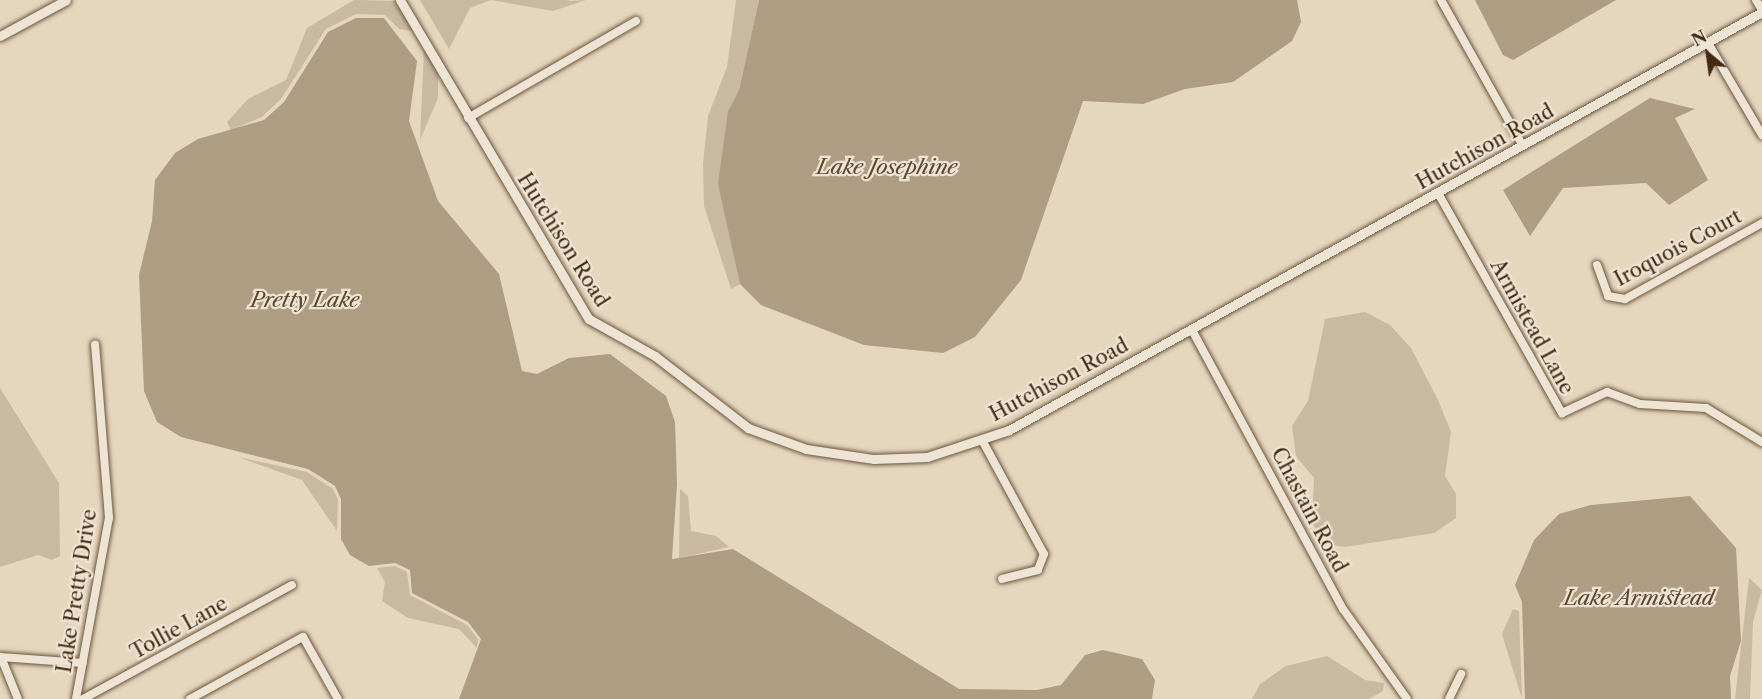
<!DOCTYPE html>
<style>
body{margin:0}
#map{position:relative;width:1762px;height:699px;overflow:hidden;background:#e5d6be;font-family:"Libre Caslon Text",serif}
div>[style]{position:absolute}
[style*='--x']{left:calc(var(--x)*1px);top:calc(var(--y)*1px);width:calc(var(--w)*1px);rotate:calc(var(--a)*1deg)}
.green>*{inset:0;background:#c9b9a1}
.water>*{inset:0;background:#ae9c83}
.roads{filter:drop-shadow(0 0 2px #6c553c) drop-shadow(0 0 2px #6c553c)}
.minor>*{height:8px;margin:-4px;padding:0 4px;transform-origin:4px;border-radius:4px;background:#eee4d5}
.tertiary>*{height:9px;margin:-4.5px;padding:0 4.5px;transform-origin:4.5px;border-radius:4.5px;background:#eee4d5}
span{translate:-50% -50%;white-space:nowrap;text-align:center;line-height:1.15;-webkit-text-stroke:4.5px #eee4d5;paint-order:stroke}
.street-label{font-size:20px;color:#432a11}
.water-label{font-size:21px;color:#5e462e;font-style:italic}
.north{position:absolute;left:1678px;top:24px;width:60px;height:60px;-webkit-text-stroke:4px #eee4d5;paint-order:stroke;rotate:331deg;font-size:16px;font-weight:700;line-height:24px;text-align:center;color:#432a11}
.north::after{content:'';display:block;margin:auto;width:21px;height:27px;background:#432a11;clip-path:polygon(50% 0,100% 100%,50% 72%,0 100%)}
</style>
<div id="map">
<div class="green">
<div style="clip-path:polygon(354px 0,397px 1px,414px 31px,399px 29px,385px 15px,356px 14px,326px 29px,281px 99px,262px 117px,231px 130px,227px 122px,248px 99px,286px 80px,307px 28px)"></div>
<div style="clip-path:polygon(420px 0,567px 0,570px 1px,586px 0,553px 11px,491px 0,470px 8px,449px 49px)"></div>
<div style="clip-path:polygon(736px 0,759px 0,739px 90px,728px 111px,724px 207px,740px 284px,731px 289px,704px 206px,703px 164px,708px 116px,727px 67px)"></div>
<div style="clip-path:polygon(424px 49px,438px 72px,438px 98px,420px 140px)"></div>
<div style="clip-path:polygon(1365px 312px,1390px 325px,1411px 348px,1438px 400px,1451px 432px,1445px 476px,1456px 494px,1456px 518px,1434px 533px,1345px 547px,1326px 544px,1312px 523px,1314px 478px,1296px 456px,1292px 426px,1308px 401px,1325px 319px)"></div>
<div style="clip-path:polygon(0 388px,59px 483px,60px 556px,52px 560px,38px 555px,0 567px)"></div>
<div style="clip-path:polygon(238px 457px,307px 472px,333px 489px,338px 500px,337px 531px,302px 480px)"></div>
<div style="clip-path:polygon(680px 489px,688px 496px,691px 531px,716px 536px,729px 547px,679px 558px)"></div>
<div style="clip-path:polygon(395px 566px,407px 572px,410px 595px,467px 625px,478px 639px,477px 648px,459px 629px,408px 618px,382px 601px,385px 582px,377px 568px)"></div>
<div style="clip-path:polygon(1749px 578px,1762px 590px,1753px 622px,1750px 699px,1735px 699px)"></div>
<div style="clip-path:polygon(1513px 609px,1519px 611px,1522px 699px,1502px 634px)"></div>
<div style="clip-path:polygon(1327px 656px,1365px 680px,1384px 683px,1383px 691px,1369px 699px,1252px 699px,1260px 684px,1286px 666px)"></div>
</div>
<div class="water">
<div style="clip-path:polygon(759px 0,1297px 0,1301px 22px,1292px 41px,1233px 82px,1185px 89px,1143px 104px,1083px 101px,1021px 280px,975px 337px,943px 353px,864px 345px,761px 305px,740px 284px,718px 184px,728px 111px,739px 90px)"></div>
<div style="clip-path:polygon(1475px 0,1616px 0,1513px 60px,1503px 55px)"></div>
<div style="clip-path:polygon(356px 18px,384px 18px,417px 61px,409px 121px,438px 201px,499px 274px,522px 371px,537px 374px,569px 358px,610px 354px,666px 396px,675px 422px,677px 484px,672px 559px,733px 549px,959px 689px,1037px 690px,1061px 685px,1085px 655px,1103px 650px,1142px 659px,1155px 680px,1152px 699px,459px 699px,481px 639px,468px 622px,412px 593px,410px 570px,395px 563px,369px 566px,350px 555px,341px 539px,341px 499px,335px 486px,308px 469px,181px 437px,157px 422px,144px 391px,139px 275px,152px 221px,155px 180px,175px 153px,198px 139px,264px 120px,284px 102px,328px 32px)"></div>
<div style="clip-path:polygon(1650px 98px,1695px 109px,1675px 118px,1708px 180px,1669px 205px,1646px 183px,1563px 188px,1530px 236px,1503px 190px)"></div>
<div style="clip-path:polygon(1690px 496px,1736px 548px,1741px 641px,1730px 676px,1731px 699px,1525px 699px,1522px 602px,1515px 585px,1534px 540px,1559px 514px,1591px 505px)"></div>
</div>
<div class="roads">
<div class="minor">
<div style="--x:1441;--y:0;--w:167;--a:60.7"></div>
<div style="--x:1756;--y:0;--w:12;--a:59"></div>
<div style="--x:1708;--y:43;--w:107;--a:59.6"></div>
<div style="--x:468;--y:118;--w:194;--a:-30"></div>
<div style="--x:1438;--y:193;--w:253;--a:60.6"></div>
<div style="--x:1562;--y:413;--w:50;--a:-25"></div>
<div style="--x:1607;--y:392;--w:35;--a:20"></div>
<div style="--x:1640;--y:404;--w:66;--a:3.5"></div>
<div style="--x:1706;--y:408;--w:66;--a:31.3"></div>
<div style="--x:1597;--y:265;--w:33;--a:70"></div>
<div style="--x:1608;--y:296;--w:17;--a:10"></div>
<div style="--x:1625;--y:299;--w:157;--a:-29"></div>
<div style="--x:1192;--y:330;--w:317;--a:61.6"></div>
<div style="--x:1343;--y:609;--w:110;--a:54.6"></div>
<div style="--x:982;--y:440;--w:130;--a:61.5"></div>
<div style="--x:1044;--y:554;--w:17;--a:111"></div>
<div style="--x:1038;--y:570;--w:37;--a:166"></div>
<div style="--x:0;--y:657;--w:83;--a:4.1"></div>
<div style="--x:1;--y:657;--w:45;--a:68"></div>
<div style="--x:76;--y:699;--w:184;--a:-79.7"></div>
<div style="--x:109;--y:518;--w:174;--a:-94.6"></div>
<div style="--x:83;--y:699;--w:238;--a:-28.6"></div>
<div style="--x:190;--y:699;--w:129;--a:-28.8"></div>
<div style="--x:303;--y:637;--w:71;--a:60.6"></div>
<div style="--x:1449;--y:699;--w:28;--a:-64"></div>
</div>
<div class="tertiary">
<div style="--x:400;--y:0;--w:371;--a:59.4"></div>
<div style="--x:589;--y:319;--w:76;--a:29.3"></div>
<div style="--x:655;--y:356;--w:118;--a:37.7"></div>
<div style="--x:748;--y:428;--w:62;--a:19.9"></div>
<div style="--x:806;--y:449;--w:69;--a:8.4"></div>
<div style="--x:874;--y:459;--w:53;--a:-2.2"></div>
<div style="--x:927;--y:457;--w:86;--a:-18.2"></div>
<div style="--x:1009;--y:430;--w:861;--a:-29.04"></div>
<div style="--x:0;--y:36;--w:75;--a:-28.6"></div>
</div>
</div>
<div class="street-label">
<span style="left:1485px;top:147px;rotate:-29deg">Hutchison Road</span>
<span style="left:563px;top:240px;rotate:58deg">Hutchison Road</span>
<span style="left:1678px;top:248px;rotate:-28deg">Iroquois Court</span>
<span style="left:1532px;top:327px;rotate:61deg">Armistead Lane</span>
<span style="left:1059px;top:380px;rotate:-28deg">Hutchison Road</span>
<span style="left:1309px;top:510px;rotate:62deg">Chastain Road</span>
<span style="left:77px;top:591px;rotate:-81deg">Lake Pretty Drive</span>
<span style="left:179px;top:628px;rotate:-29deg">Tollie Lane</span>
</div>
<div class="water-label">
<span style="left:887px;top:167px">Lake Josephine</span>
<span style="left:305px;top:300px">Pretty Lake</span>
<span style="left:1639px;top:598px">Lake Armistead</span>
</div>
<div class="north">N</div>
</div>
